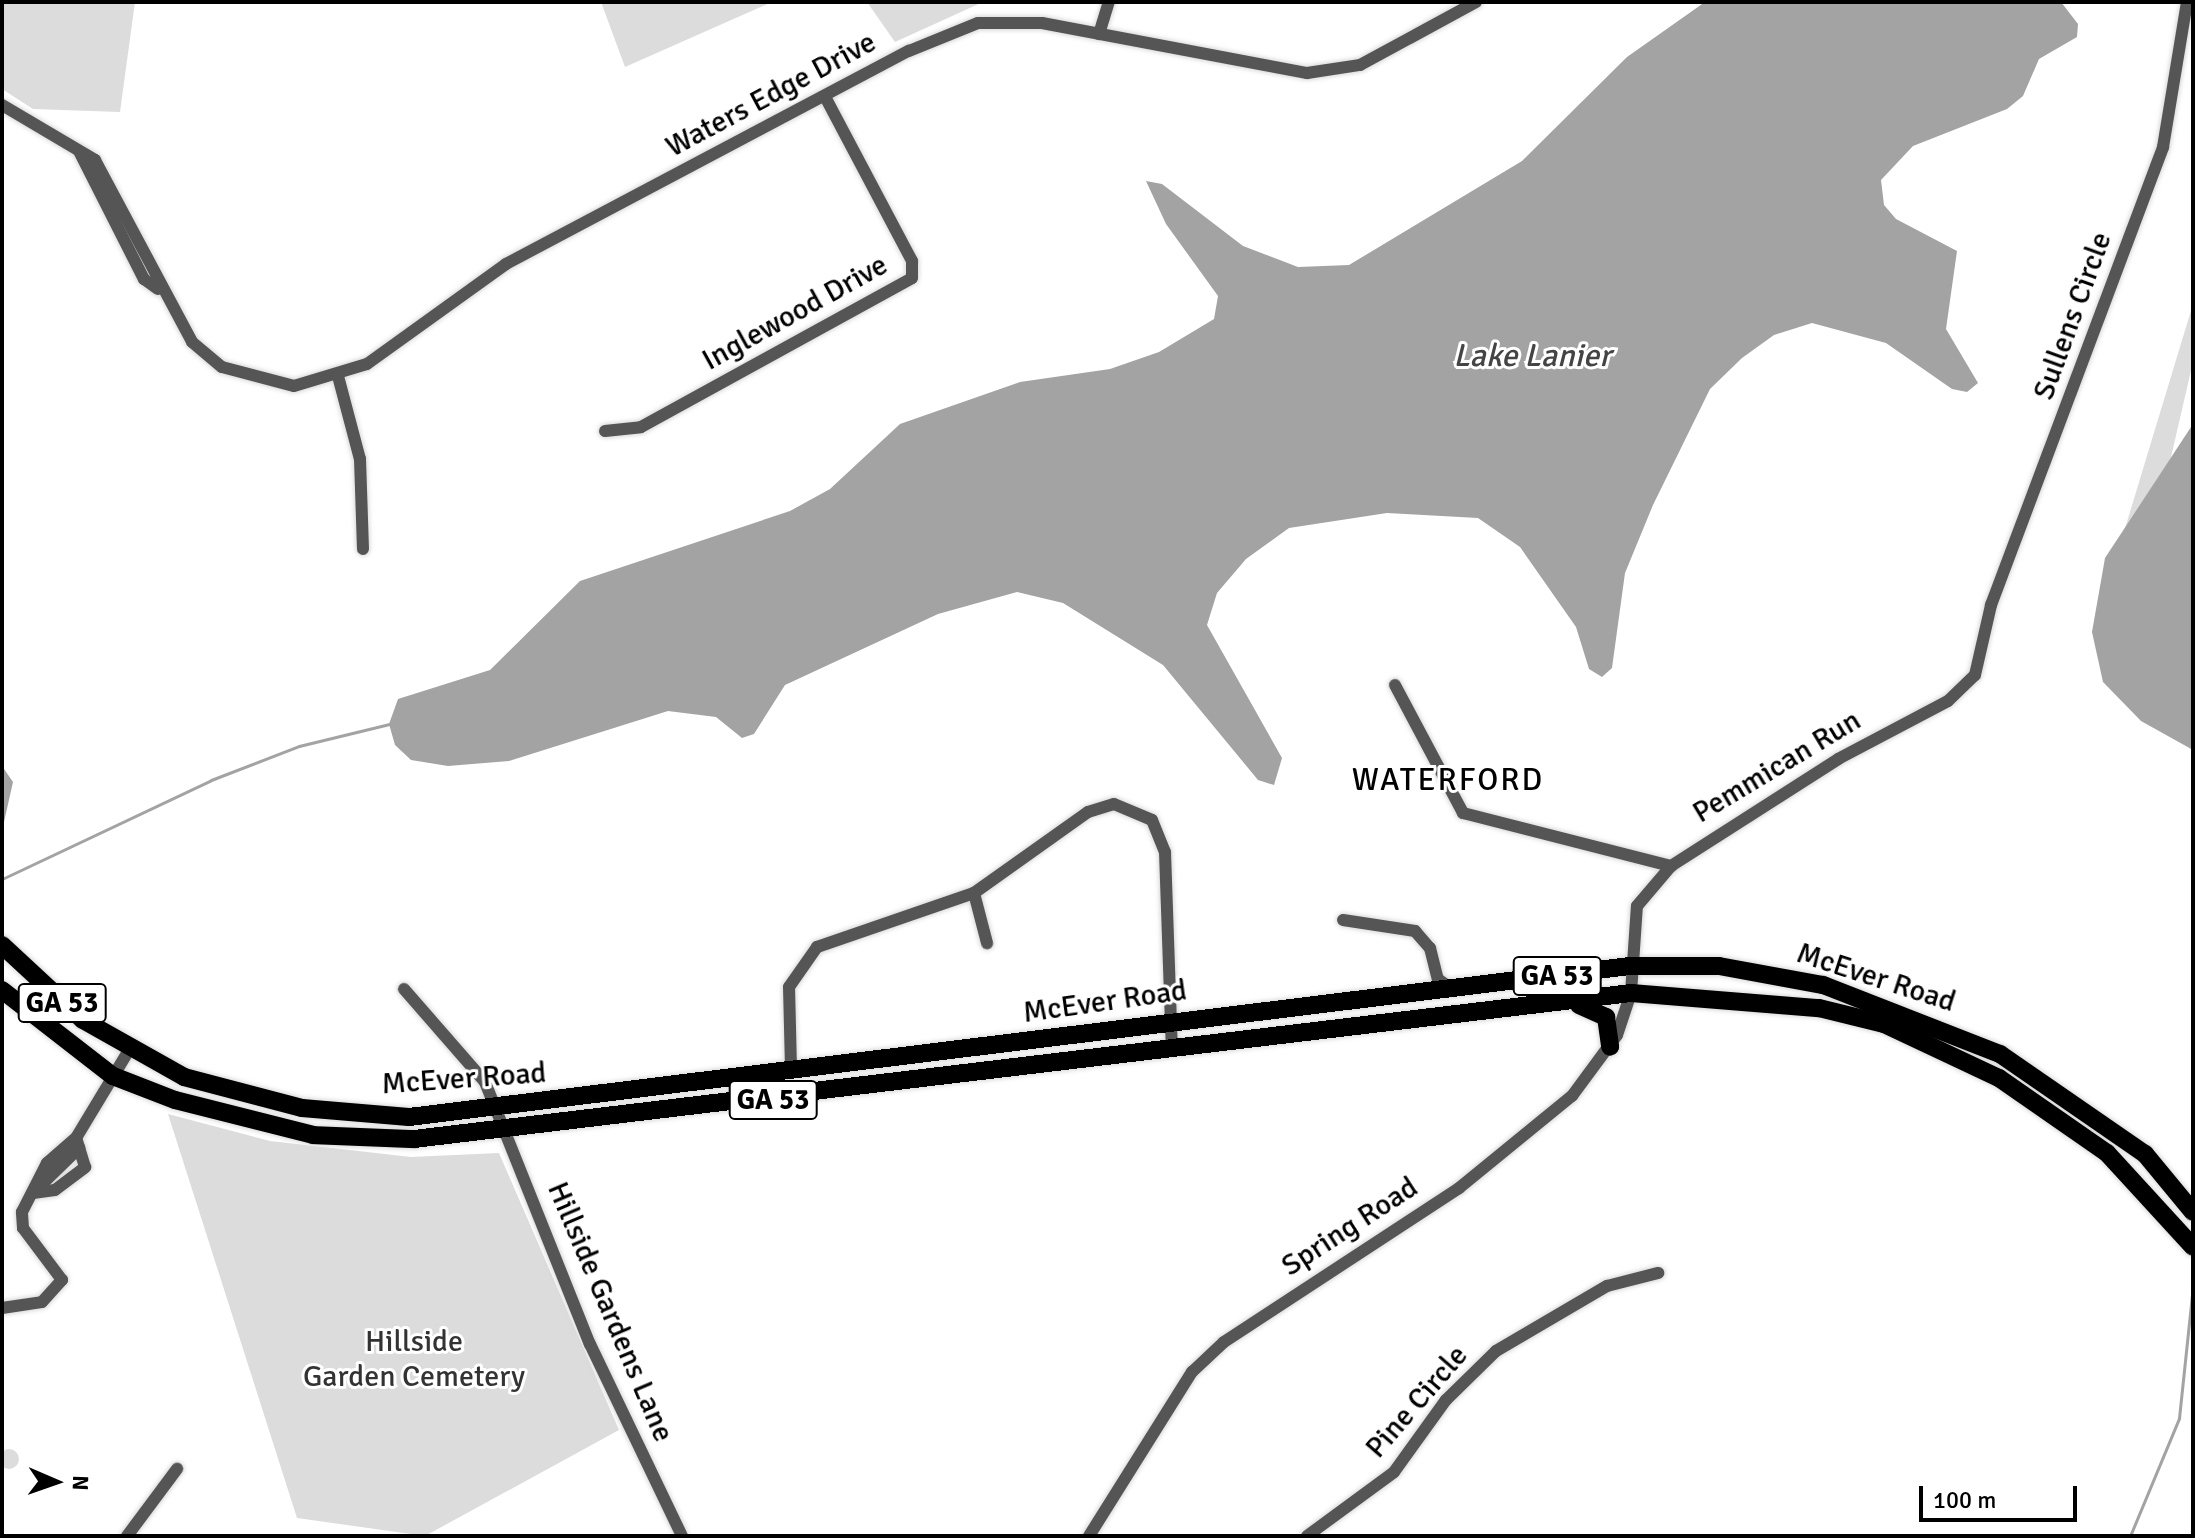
<!DOCTYPE html>
<style>
body{margin:0}
#map{position:relative;width:2195px;height:1538px;overflow:hidden;background:#fff;font-family:Signika,sans-serif}
div>[style]{position:absolute}
[style*='--x']{left:calc(var(--x)*1px);top:calc(var(--y)*1px);width:calc(var(--w)*1px);rotate:calc(var(--a)*1deg)}
.green>*{inset:0;background:#dcdcdc}
.round{border-radius:50%}
.water>*{inset:0;background:#a3a3a3}
.stream>*{height:3px;margin:-1.5px;padding:0 1.5px;transform-origin:1.5px;border-radius:1.5px;background:#a3a3a3}
.roads{filter:drop-shadow(0 0 2px #dbdbdb) drop-shadow(0 0 2px #dbdbdb)}
.minor>*{height:12px;margin:-6px;padding:0 6px;transform-origin:6px;border-radius:6px;background:#555}
.primary>*{height:18px;margin:-9px;padding:0 9px;transform-origin:9px;border-radius:9px;background:#000}
span{translate:-50% -50%;white-space:nowrap;text-align:center;line-height:1.15;-webkit-text-stroke:6px #fff;paint-order:stroke}
.shield-label span{padding:2px 6px;background:#fff;border:2px solid;border-radius:6px;-webkit-text-stroke-width:0}
.shield-label{font-size:28px;color:#000;font-weight:700}
.street-label{font-size:30px;color:#000}
.park-label{font-size:30px;color:#333}
.water-label{font-size:32px;color:#444;font-style:italic}
.neighbourhood-label{font-size:32px;color:#000;letter-spacing:2px}
.frame{position:absolute;inset:0;border:4px solid #000;pointer-events:none}
.north{position:absolute;left:16px;top:1442px;width:80px;height:80px;-webkit-text-stroke:6px #fff;paint-order:stroke;rotate:92deg;font-size:22px;font-weight:700;line-height:32px;text-align:center;color:#000}
.north::after{content:'';display:block;margin:auto;width:28px;height:36px;background:#000;clip-path:polygon(50% 0,100% 100%,50% 72%,0 100%)}
.scale{position:absolute;left:1919px;top:1486px;width:158px;height:36px;box-sizing:border-box;border:4px solid #000;border-top:0;padding-left:10px;font-size:24px;line-height:28px;white-space:nowrap;color:#000;-webkit-text-stroke:6px #fff;paint-order:stroke}
</style>
<div id="map">
<div class="green">
<div style="clip-path:polygon(2px 2px,135px 2px,120px 112px,33px 109px,2px 89px)"></div>
<div style="clip-path:polygon(601px 2px,772px 2px,625px 67px)"></div>
<div style="clip-path:polygon(867px 2px,983px 2px,895px 42px)"></div>
<div style="clip-path:polygon(2193px 304px,2193px 362px,2165px 483px,2113px 568px)"></div>
<div style="clip-path:polygon(168px 1114px,270px 1141px,411px 1157px,499px 1153px,619px 1430px,425px 1536px,297px 1518px)"></div>
<div class="round" style="left:-1px;top:1449px;width:20px;height:20px"></div>
</div>
<div class="water">
<div style="clip-path:polygon(1705px 2px,2061px 2px,2078px 24px,2077px 37px,2039px 59px,2023px 96px,2007px 109px,1913px 146px,1881px 180px,1884px 205px,1896px 219px,1957px 251px,1946px 329px,1978px 383px,1967px 392px,1952px 389px,1886px 343px,1812px 323px,1774px 335px,1742px 358px,1710px 389px,1653px 505px,1625px 573px,1612px 668px,1602px 677px,1589px 669px,1576px 627px,1520px 547px,1478px 518px,1387px 513px,1289px 528px,1246px 559px,1217px 593px,1207px 625px,1282px 758px,1274px 785px,1258px 780px,1163px 665px,1063px 603px,1017px 592px,938px 614px,785px 685px,754px 734px,742px 738px,716px 717px,668px 711px,509px 761px,448px 766px,411px 760px,395px 745px,389px 724px,398px 699px,490px 670px,580px 581px,790px 511px,830px 489px,900px 424px,1020px 382px,1110px 369px,1159px 352px,1214px 319px,1218px 296px,1166px 224px,1146px 181px,1162px 184px,1243px 246px,1298px 267px,1349px 265px,1522px 161px,1627px 57px)"></div>
<div style="clip-path:polygon(2193px 424px,2193px 750px,2141px 721px,2103px 682px,2092px 632px,2105px 558px)"></div>
<div style="clip-path:polygon(2px 766px,13px 782px,2px 831px)"></div>
</div>
<div class="stream">
<div style="--x:2;--y:879;--w:231;--a:-25.3"></div>
<div style="--x:211;--y:780;--w:94;--a:-21.1"></div>
<div style="--x:299;--y:746;--w:93;--a:-13.7"></div>
<div style="--x:2130;--y:1536;--w:128;--a:-67.4"></div>
<div style="--x:2179;--y:1418;--w:134;--a:-84"></div>
</div>
<div class="roads">
<div class="minor">
<div style="--x:1099;--y:34;--w:34;--a:-73"></div>
<div style="--x:2;--y:105;--w:108;--a:30.6"></div>
<div style="--x:95;--y:160;--w:206;--a:61.9"></div>
<div style="--x:192;--y:342;--w:39;--a:40"></div>
<div style="--x:222;--y:367;--w:74;--a:14.8"></div>
<div style="--x:294;--y:386;--w:76;--a:-16.8"></div>
<div style="--x:367;--y:364;--w:171;--a:-35.7"></div>
<div style="--x:506;--y:264;--w:456;--a:-27.9"></div>
<div style="--x:909;--y:51;--w:74;--a:-22.1"></div>
<div style="--x:978;--y:23;--w:64;--a:0"></div>
<div style="--x:1042;--y:23;--w:270;--a:10.7"></div>
<div style="--x:1307;--y:73;--w:54;--a:-8.6"></div>
<div style="--x:1360;--y:65;--w:132;--a:-28.5"></div>
<div style="--x:79;--y:151;--w:144;--a:63.1"></div>
<div style="--x:144;--y:279;--w:17;--a:36"></div>
<div style="--x:338;--y:376;--w:86;--a:75.2"></div>
<div style="--x:360;--y:459;--w:90;--a:88.1"></div>
<div style="--x:605;--y:431;--w:36;--a:-6"></div>
<div style="--x:641;--y:427;--w:309;--a:-28.8"></div>
<div style="--x:912;--y:278;--w:17;--a:-90"></div>
<div style="--x:912;--y:261;--w:186;--a:-117.9"></div>
<div style="--x:1395;--y:685;--w:145;--a:62"></div>
<div style="--x:1463;--y:813;--w:215;--a:14.3"></div>
<div style="--x:974;--y:893;--w:52;--a:75.4"></div>
<div style="--x:1343;--y:920;--w:73;--a:8.7"></div>
<div style="--x:1415;--y:931;--w:23;--a:49"></div>
<div style="--x:1430;--y:948;--w:32;--a:76"></div>
<div style="--x:1438;--y:979;--w:17;--a:36"></div>
<div style="--x:404;--y:989;--w:123;--a:48.9"></div>
<div style="--x:485;--y:1082;--w:282;--a:68.2"></div>
<div style="--x:590;--y:1344;--w:213;--a:64.4"></div>
<div style="--x:791;--y:1068;--w:81;--a:-91.4"></div>
<div style="--x:789;--y:987;--w:49;--a:-55"></div>
<div style="--x:817;--y:947;--w:166;--a:-19"></div>
<div style="--x:974;--y:893;--w:140;--a:-35.4"></div>
<div style="--x:1088;--y:812;--w:27;--a:-17"></div>
<div style="--x:1114;--y:804;--w:41;--a:22.8"></div>
<div style="--x:1152;--y:820;--w:35;--a:68"></div>
<div style="--x:1165;--y:852;--w:199;--a:88"></div>
<div style="--x:35;--y:1191;--w:62;--a:-44.3"></div>
<div style="--x:33;--y:1193;--w:22;--a:-8"></div>
<div style="--x:55;--y:1190;--w:38;--a:-37"></div>
<div style="--x:85;--y:1167;--w:30;--a:-107"></div>
<div style="--x:2;--y:1308;--w:40;--a:-8.5"></div>
<div style="--x:42;--y:1302;--w:30;--a:-48"></div>
<div style="--x:62;--y:1280;--w:65;--a:-126.9"></div>
<div style="--x:23;--y:1228;--w:16;--a:-94"></div>
<div style="--x:22;--y:1212;--w:55;--a:-63"></div>
<div style="--x:47;--y:1163;--w:38;--a:-41"></div>
<div style="--x:76;--y:1138;--w:103;--a:-58.9"></div>
<div style="--x:127;--y:1536;--w:84;--a:-53.3"></div>
<div style="--x:1089;--y:1536;--w:194;--a:-57.9"></div>
<div style="--x:1192;--y:1372;--w:44;--a:-43.2"></div>
<div style="--x:1224;--y:1342;--w:281;--a:-33.2"></div>
<div style="--x:1459;--y:1188;--w:146;--a:-39.2"></div>
<div style="--x:1572;--y:1096;--w:76;--a:-53.6"></div>
<div style="--x:1617;--y:1035;--w:44;--a:-71.6"></div>
<div style="--x:1631;--y:993;--w:87;--a:-86.1"></div>
<div style="--x:1637;--y:906;--w:52;--a:-49.6"></div>
<div style="--x:1671;--y:866;--w:198;--a:-32.6"></div>
<div style="--x:1838;--y:759;--w:124;--a:-27.8"></div>
<div style="--x:1948;--y:701;--w:37;--a:-44"></div>
<div style="--x:1975;--y:675;--w:72;--a:-77.1"></div>
<div style="--x:1991;--y:605;--w:489;--a:-69.4"></div>
<div style="--x:2163;--y:147;--w:147;--a:-80.6"></div>
<div style="--x:1307;--y:1536;--w:108;--a:-36.3"></div>
<div style="--x:1394;--y:1472;--w:89;--a:-54.2"></div>
<div style="--x:1446;--y:1400;--w:70;--a:-44.4"></div>
<div style="--x:1496;--y:1351;--w:129;--a:-30.4"></div>
<div style="--x:1607;--y:1286;--w:53;--a:-14.3"></div>
</div>
<div class="primary">
<div style="--x:2;--y:945;--w:110;--a:42.8"></div>
<div style="--x:83;--y:1020;--w:116;--a:29.4"></div>
<div style="--x:184;--y:1077;--w:122;--a:14.7"></div>
<div style="--x:302;--y:1108;--w:107;--a:4.8"></div>
<div style="--x:409;--y:1117;--w:1230;--a:-7.05"></div>
<div style="--x:1630;--y:966;--w:89;--a:0"></div>
<div style="--x:1719;--y:966;--w:106;--a:10.4"></div>
<div style="--x:1823;--y:985;--w:190;--a:21.3"></div>
<div style="--x:2000;--y:1054;--w:176;--a:34.6"></div>
<div style="--x:2145;--y:1154;--w:75;--a:50.4"></div>
<div style="--x:2;--y:990;--w:140;--a:37.8"></div>
<div style="--x:113;--y:1076;--w:66;--a:21.2"></div>
<div style="--x:175;--y:1100;--w:142;--a:14.2"></div>
<div style="--x:313;--y:1135;--w:101;--a:2.3"></div>
<div style="--x:414;--y:1139;--w:1226;--a:-6.84"></div>
<div style="--x:1631;--y:993;--w:189;--a:4.6"></div>
<div style="--x:1819;--y:1008;--w:67;--a:13.8"></div>
<div style="--x:1884;--y:1024;--w:127;--a:25.2"></div>
<div style="--x:1999;--y:1078;--w:131;--a:34.8"></div>
<div style="--x:2107;--y:1153;--w:127;--a:47.5"></div>
<div style="--x:1579;--y:1005;--w:30;--a:24"></div>
<div style="--x:1606;--y:1017;--w:30;--a:82"></div>
</div>
</div>
<div class="shield-label">
<span style="left:1557px;top:976px">GA 53</span>
<span style="left:62px;top:1003px">GA 53</span>
<span style="left:773px;top:1100px">GA 53</span>
</div>
<div class="street-label">
<span style="left:771px;top:95px;rotate:-28deg">Waters Edge Drive</span>
<span style="left:795px;top:313px;rotate:-29deg">Inglewood Drive</span>
<span style="left:2073px;top:316px;rotate:-70deg">Sullens Circle</span>
<span style="left:1777px;top:767px;rotate:-31deg">Pemmican Run</span>
<span style="left:1876px;top:978px;rotate:18deg">McEver Road</span>
<span style="left:1105px;top:1002px;rotate:-8deg">McEver Road</span>
<span style="left:464px;top:1079px;rotate:-4deg">McEver Road</span>
<span style="left:1350px;top:1227px;rotate:-33deg">Spring Road</span>
<span style="left:610px;top:1312px;rotate:67deg">Hillside Gardens Lane</span>
<span style="left:1417px;top:1402px;rotate:-49deg">Pine Circle</span>
</div>
<div class="park-label">
<span style="left:414px;top:1359px">Hillside<br>Garden Cemetery</span>
</div>
<div class="water-label">
<span style="left:1532px;top:356px">Lake Lanier</span>
</div>
<div class="neighbourhood-label">
<span style="left:1448px;top:780px">WATERFORD</span>
</div>
<div class="frame"></div>
<div class="north">N</div>
<div class="scale">100 m</div>
</div>
